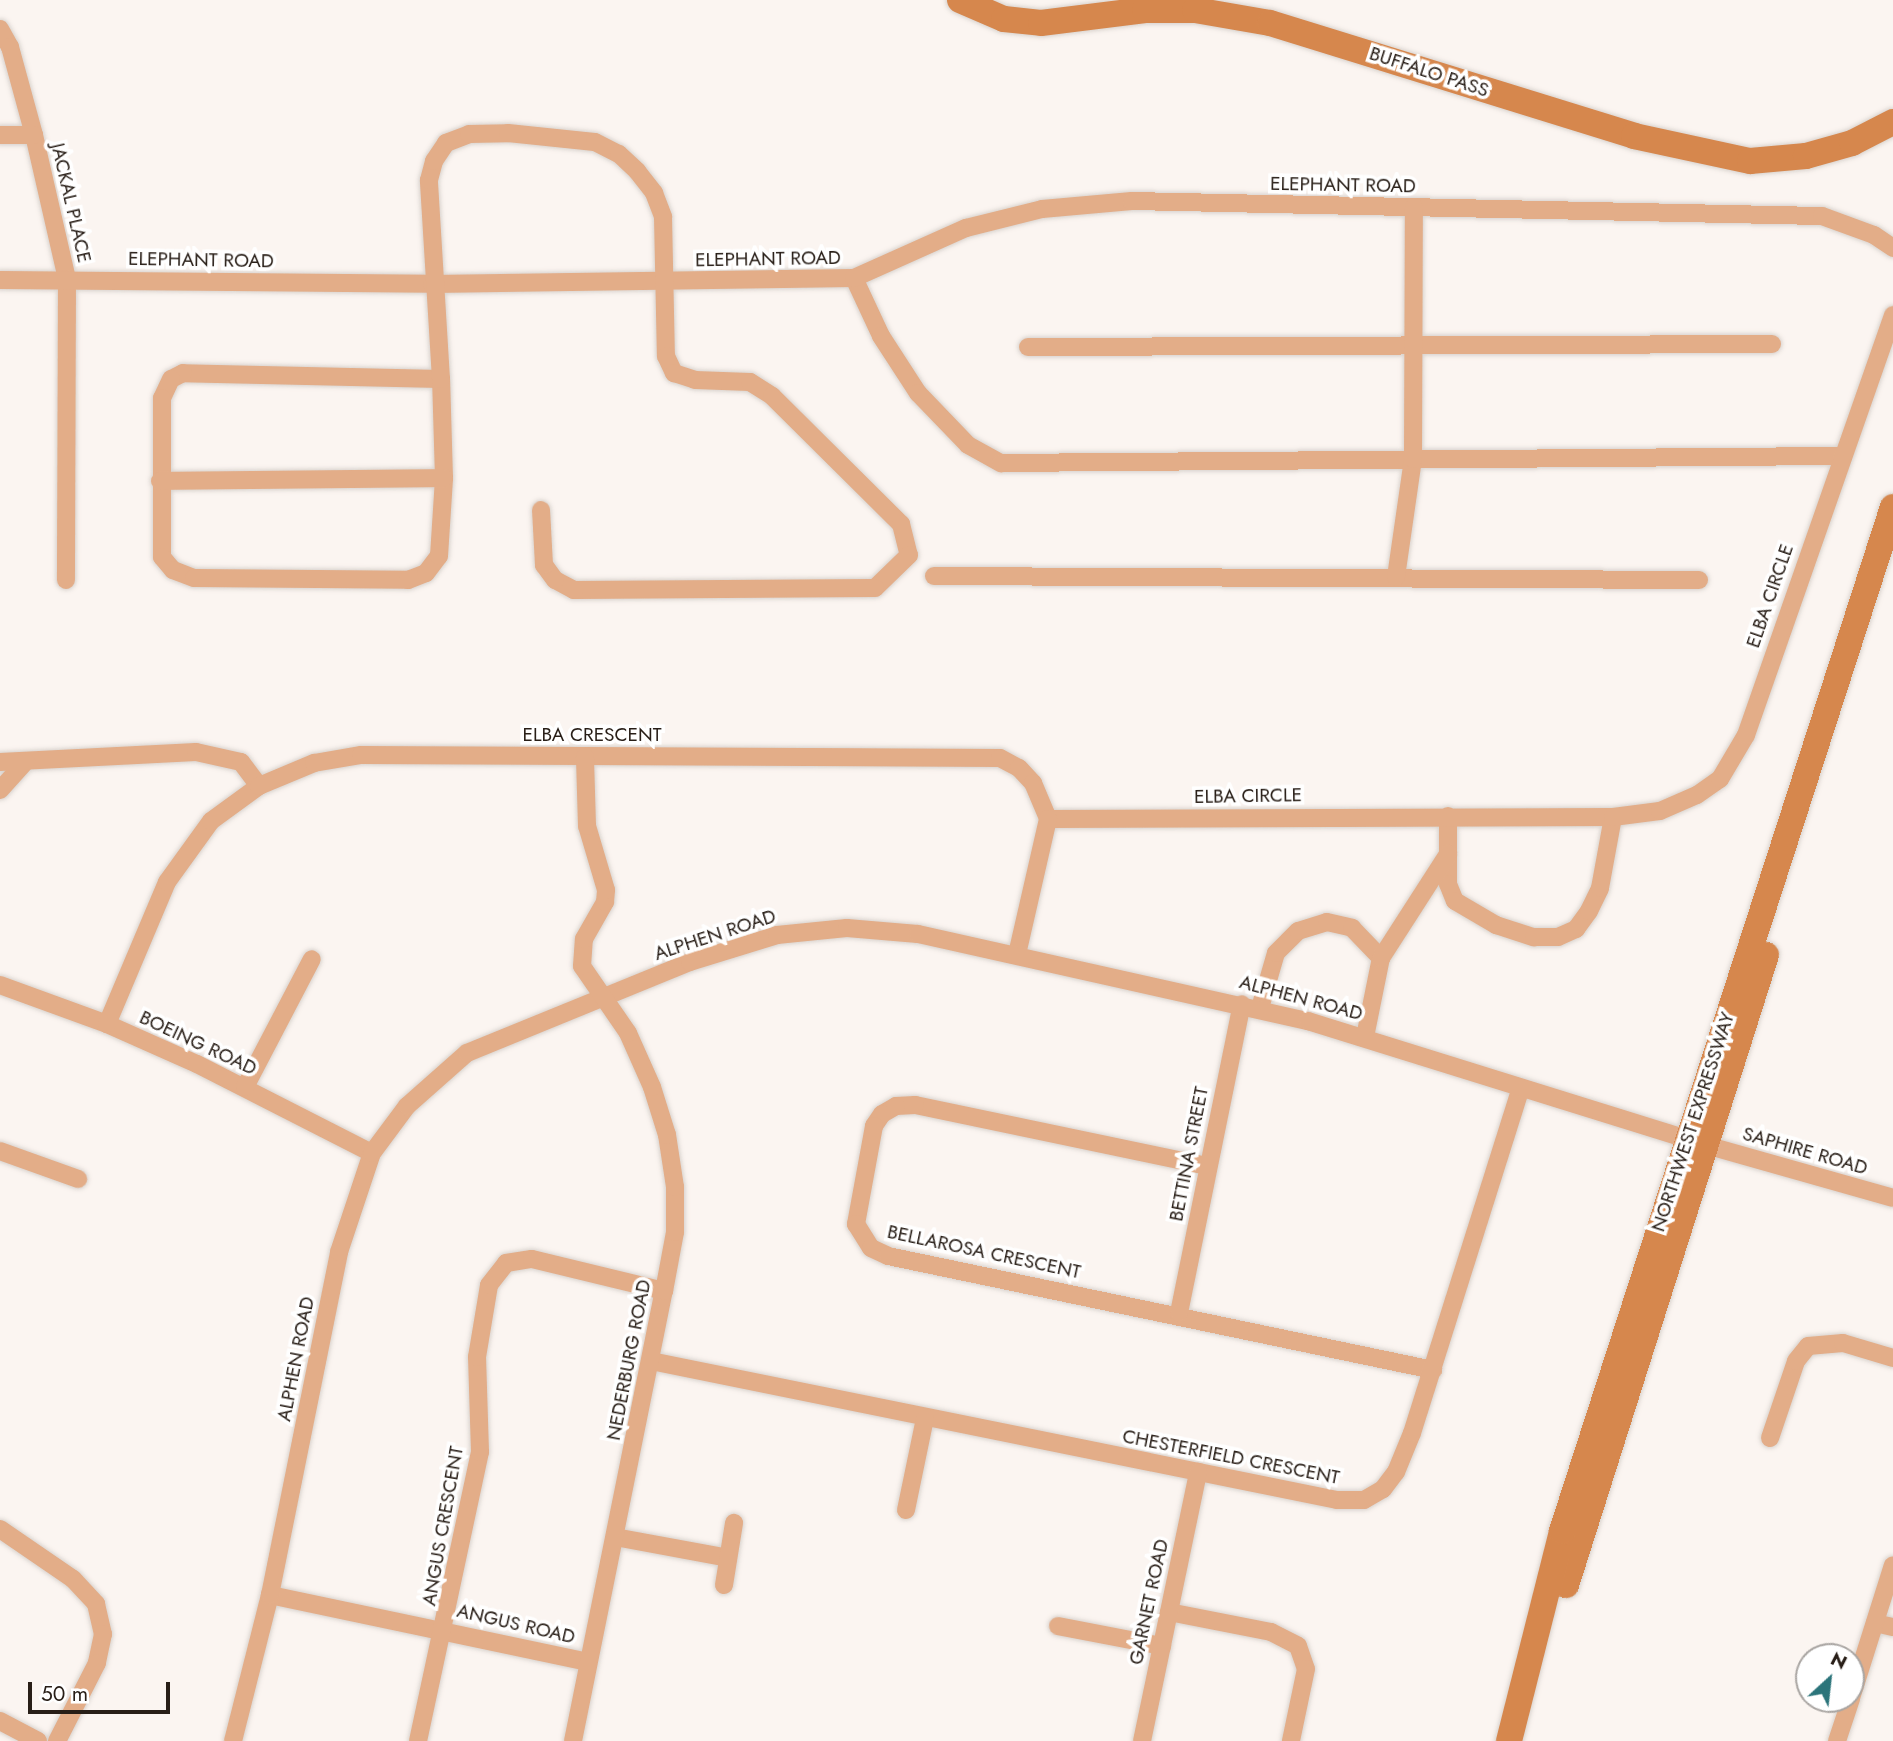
<!DOCTYPE html>
<style>
body{margin:0}
#map{position:relative;width:1893px;height:1741px;overflow:hidden;background:#fbf5f1;font-family:Jost,sans-serif}
div>[style]{position:absolute}
[style*='--x']{left:calc(var(--x)*1px);top:calc(var(--y)*1px);width:calc(var(--w)*1px);rotate:calc(var(--a)*1deg)}
.roads{filter:drop-shadow(0 0 2px #d9d3ce) drop-shadow(0 0 2px #d9d3ce)}
.street>*{height:18px;margin:-9px;padding:0 9px;transform-origin:9px;border-radius:9px;background:#e3ad88}
.secondary>*{height:26px;margin:-13px;padding:0 13px;transform-origin:13px;border-radius:13px;background:#d6874d}
span{translate:-50% -50%;white-space:nowrap;text-align:center;line-height:1.15;-webkit-text-stroke:7px #fff;paint-order:stroke}
.street-label{font-size:19px;color:#281e17}
.north{position:absolute;left:1795px;top:1643px;width:70px;height:70px;box-sizing:border-box;background:#fff;border:2px solid #a9a5a2;border-radius:50%;rotate:27deg;font-size:19px;font-weight:700;line-height:28px;text-align:center;color:#281e17}
.north::after{content:'';display:block;margin:auto;width:24px;height:32px;background:#2b747a;clip-path:polygon(50% 0,100% 100%,50% 72%,0 100%)}
.scale{position:absolute;left:28px;top:1682px;width:142px;height:32px;box-sizing:border-box;border:4px solid #281e17;border-top:0;padding-left:9px;font-size:21px;line-height:24px;white-space:nowrap;color:#281e17;-webkit-text-stroke:5px #fff;paint-order:stroke}
</style>
<div id="map">
<div class="roads">
<div class="street">
<div style="--x:0;--y:29;--w:21;--a:61"></div>
<div style="--x:10;--y:47;--w:91;--a:74.7"></div>
<div style="--x:34;--y:135;--w:148;--a:77.1"></div>
<div style="--x:67;--y:279;--w:301;--a:90.2"></div>
<div style="--x:0;--y:135;--w:34;--a:0"></div>
<div style="--x:854;--y:278;--w:64;--a:65"></div>
<div style="--x:881;--y:336;--w:68;--a:57"></div>
<div style="--x:918;--y:393;--w:72;--a:46.1"></div>
<div style="--x:968;--y:445;--w:38;--a:29"></div>
<div style="--x:1001;--y:463;--w:839;--a:-0.48"></div>
<div style="--x:0;--y:280;--w:432;--a:0.5"></div>
<div style="--x:432;--y:284;--w:422;--a:-0.8"></div>
<div style="--x:854;--y:278;--w:123;--a:-24.1"></div>
<div style="--x:966;--y:228;--w:78;--a:-14"></div>
<div style="--x:1042;--y:209;--w:90;--a:-5.1"></div>
<div style="--x:1132;--y:201;--w:690;--a:1.25"></div>
<div style="--x:1822;--y:216;--w:55;--a:20.1"></div>
<div style="--x:1874;--y:235;--w:23;--a:34"></div>
<div style="--x:1028;--y:347;--w:744;--a:-0.23"></div>
<div style="--x:441;--y:379;--w:258;--a:-178.7"></div>
<div style="--x:183;--y:373;--w:13;--a:153"></div>
<div style="--x:171;--y:379;--w:21;--a:115"></div>
<div style="--x:162;--y:398;--w:159;--a:90"></div>
<div style="--x:162;--y:557;--w:17;--a:50"></div>
<div style="--x:173;--y:570;--w:22;--a:21"></div>
<div style="--x:194;--y:578;--w:214;--a:0.5"></div>
<div style="--x:408;--y:580;--w:19;--a:-21"></div>
<div style="--x:426;--y:573;--w:21;--a:-53"></div>
<div style="--x:439;--y:556;--w:78;--a:-86.3"></div>
<div style="--x:444;--y:478;--w:99;--a:-91.7"></div>
<div style="--x:441;--y:379;--w:199;--a:-93.5"></div>
<div style="--x:429;--y:180;--w:20;--a:-75"></div>
<div style="--x:434;--y:161;--w:22;--a:-56"></div>
<div style="--x:446;--y:143;--w:25;--a:-21"></div>
<div style="--x:469;--y:134;--w:39;--a:-1"></div>
<div style="--x:508;--y:133;--w:87;--a:5.9"></div>
<div style="--x:595;--y:142;--w:27;--a:27"></div>
<div style="--x:619;--y:154;--w:25;--a:43"></div>
<div style="--x:637;--y:171;--w:28;--a:52"></div>
<div style="--x:654;--y:193;--w:26;--a:69"></div>
<div style="--x:663;--y:217;--w:139;--a:88.8"></div>
<div style="--x:666;--y:356;--w:19;--a:65"></div>
<div style="--x:674;--y:373;--w:22;--a:18"></div>
<div style="--x:695;--y:380;--w:55;--a:2.1"></div>
<div style="--x:750;--y:382;--w:26;--a:32"></div>
<div style="--x:772;--y:396;--w:182;--a:44.8"></div>
<div style="--x:901;--y:524;--w:32;--a:76"></div>
<div style="--x:909;--y:555;--w:47;--a:135.9"></div>
<div style="--x:875;--y:588;--w:301;--a:179.6"></div>
<div style="--x:574;--y:590;--w:21;--a:-152"></div>
<div style="--x:555;--y:580;--w:19;--a:-126"></div>
<div style="--x:544;--y:565;--w:55;--a:-93.1"></div>
<div style="--x:160;--y:481;--w:284;--a:-0.6"></div>
<div style="--x:934;--y:576;--w:765;--a:0.3"></div>
<div style="--x:1396;--y:577;--w:119;--a:-81.8"></div>
<div style="--x:1413;--y:459;--w:252;--a:-89.8"></div>
<div style="--x:0;--y:762;--w:196;--a:-2.9"></div>
<div style="--x:196;--y:752;--w:46;--a:12.5"></div>
<div style="--x:241;--y:762;--w:30;--a:53"></div>
<div style="--x:0;--y:790;--w:39;--a:-48"></div>
<div style="--x:1448;--y:816;--w:68;--a:90"></div>
<div style="--x:1448;--y:884;--w:18;--a:68"></div>
<div style="--x:1455;--y:901;--w:48;--a:30.3"></div>
<div style="--x:1496;--y:925;--w:40;--a:18"></div>
<div style="--x:1534;--y:937;--w:24;--a:0"></div>
<div style="--x:1558;--y:937;--w:20;--a:-24"></div>
<div style="--x:1576;--y:929;--w:22;--a:-54"></div>
<div style="--x:1589;--y:911;--w:25;--a:-64"></div>
<div style="--x:1600;--y:888;--w:72;--a:-79.6"></div>
<div style="--x:1048;--y:819;--w:565;--a:-0.2"></div>
<div style="--x:1613;--y:817;--w:47;--a:-7.3"></div>
<div style="--x:1660;--y:811;--w:40;--a:-23.4"></div>
<div style="--x:1697;--y:795;--w:28;--a:-35"></div>
<div style="--x:1720;--y:779;--w:51;--a:-59.4"></div>
<div style="--x:1746;--y:735;--w:445;--a:-70.7"></div>
<div style="--x:0;--y:985;--w:114;--a:20"></div>
<div style="--x:107;--y:1024;--w:98;--a:24"></div>
<div style="--x:197;--y:1064;--w:196;--a:27"></div>
<div style="--x:1260;--y:1008;--w:57;--a:-73.8"></div>
<div style="--x:1276;--y:953;--w:31;--a:-45"></div>
<div style="--x:1298;--y:931;--w:30;--a:-17"></div>
<div style="--x:1327;--y:922;--w:26;--a:13"></div>
<div style="--x:1352;--y:928;--w:42;--a:46"></div>
<div style="--x:107;--y:1024;--w:154;--a:-67.1"></div>
<div style="--x:167;--y:882;--w:75;--a:-54.2"></div>
<div style="--x:211;--y:821;--w:59;--a:-36.1"></div>
<div style="--x:259;--y:786;--w:60;--a:-22.7"></div>
<div style="--x:314;--y:763;--w:48;--a:-9.7"></div>
<div style="--x:361;--y:755;--w:639;--a:0.27"></div>
<div style="--x:1000;--y:758;--w:21;--a:28"></div>
<div style="--x:1019;--y:768;--w:21;--a:47"></div>
<div style="--x:1033;--y:783;--w:39;--a:67"></div>
<div style="--x:1048;--y:819;--w:139;--a:102.9"></div>
<div style="--x:1365;--y:1037;--w:81;--a:-78.6"></div>
<div style="--x:1381;--y:958;--w:124;--a:-57.2"></div>
<div style="--x:245;--y:1087;--w:144;--a:-62.4"></div>
<div style="--x:0;--y:1151;--w:83;--a:19.7"></div>
<div style="--x:1207;--y:1166;--w:298;--a:-168.2"></div>
<div style="--x:915;--y:1105;--w:19;--a:177"></div>
<div style="--x:896;--y:1106;--w:16;--a:150"></div>
<div style="--x:882;--y:1114;--w:14;--a:124"></div>
<div style="--x:874;--y:1126;--w:100;--a:100.4"></div>
<div style="--x:856;--y:1224;--w:28;--a:58"></div>
<div style="--x:871;--y:1248;--w:19;--a:25"></div>
<div style="--x:888;--y:1256;--w:557;--a:11.81"></div>
<div style="--x:1179;--y:1313;--w:315;--a:-78.5"></div>
<div style="--x:651;--y:1361;--w:700;--a:11.45"></div>
<div style="--x:1337;--y:1500;--w:27;--a:0"></div>
<div style="--x:1364;--y:1500;--w:22;--a:-30"></div>
<div style="--x:1383;--y:1489;--w:21;--a:-53"></div>
<div style="--x:1396;--y:1472;--w:42;--a:-67.7"></div>
<div style="--x:1412;--y:1433;--w:362;--a:-72.5"></div>
<div style="--x:1770;--y:1438;--w:81;--a:-71.3"></div>
<div style="--x:1796;--y:1361;--w:19;--a:-51"></div>
<div style="--x:1808;--y:1346;--w:35;--a:-5"></div>
<div style="--x:1843;--y:1343;--w:52;--a:16.7"></div>
<div style="--x:906;--y:1510;--w:94;--a:-78.3"></div>
<div style="--x:0;--y:1529;--w:88;--a:34.4"></div>
<div style="--x:73;--y:1579;--w:34;--a:47"></div>
<div style="--x:96;--y:1604;--w:31;--a:77"></div>
<div style="--x:103;--y:1634;--w:30;--a:102"></div>
<div style="--x:97;--y:1663;--w:88;--a:117.1"></div>
<div style="--x:615;--y:1537;--w:115;--a:10.5"></div>
<div style="--x:724;--y:1585;--w:63;--a:-80.8"></div>
<div style="--x:270;--y:1595;--w:324;--a:11.9"></div>
<div style="--x:1169;--y:1612;--w:104;--a:11.1"></div>
<div style="--x:1271;--y:1632;--w:30;--a:27"></div>
<div style="--x:1298;--y:1646;--w:24;--a:71"></div>
<div style="--x:1306;--y:1669;--w:74;--a:101.8"></div>
<div style="--x:1875;--y:1623;--w:18;--a:13"></div>
<div style="--x:1058;--y:1626;--w:106;--a:10.9"></div>
<div style="--x:1851;--y:1698;--w:139;--a:-72.5"></div>
<div style="--x:0;--y:1721;--w:43;--a:27.8"></div>
<div style="--x:233;--y:1741;--w:151;--a:-75.8"></div>
<div style="--x:270;--y:1595;--w:350;--a:-78.6"></div>
<div style="--x:339;--y:1252;--w:104;--a:-71.6"></div>
<div style="--x:372;--y:1153;--w:59;--a:-53.3"></div>
<div style="--x:407;--y:1106;--w:80;--a:-41.5"></div>
<div style="--x:467;--y:1053;--w:241;--a:-22.2"></div>
<div style="--x:690;--y:962;--w:91;--a:-17.2"></div>
<div style="--x:777;--y:935;--w:70;--a:-5.7"></div>
<div style="--x:847;--y:928;--w:71;--a:4.8"></div>
<div style="--x:918;--y:934;--w:400;--a:12.6"></div>
<div style="--x:1308;--y:1021;--w:417;--a:17.3"></div>
<div style="--x:1706;--y:1145;--w:194;--a:15.8"></div>
<div style="--x:418;--y:1741;--w:296;--a:-77.9"></div>
<div style="--x:480;--y:1452;--w:95;--a:-91.8"></div>
<div style="--x:477;--y:1357;--w:73;--a:-80.5"></div>
<div style="--x:489;--y:1285;--w:28;--a:-52"></div>
<div style="--x:506;--y:1263;--w:26;--a:-9"></div>
<div style="--x:532;--y:1259;--w:136;--a:13.6"></div>
<div style="--x:573;--y:1741;--w:459;--a:-78.6"></div>
<div style="--x:664;--y:1291;--w:60;--a:-79.4"></div>
<div style="--x:675;--y:1232;--w:45;--a:-90"></div>
<div style="--x:675;--y:1187;--w:53;--a:-98.7"></div>
<div style="--x:667;--y:1135;--w:50;--a:-107.4"></div>
<div style="--x:652;--y:1087;--w:59;--a:-114"></div>
<div style="--x:628;--y:1033;--w:81;--a:-124.5"></div>
<div style="--x:582;--y:966;--w:27;--a:-86"></div>
<div style="--x:584;--y:939;--w:43;--a:-60.4"></div>
<div style="--x:605;--y:902;--w:12;--a:-85"></div>
<div style="--x:606;--y:890;--w:67;--a:-106.5"></div>
<div style="--x:587;--y:826;--w:69;--a:-91.7"></div>
<div style="--x:1142;--y:1741;--w:275;--a:-78.2"></div>
<div style="--x:1837;--y:1741;--w:44;--a:-71.6"></div>
</div>
<div class="secondary">
<div style="--x:960;--y:0;--w:48;--a:23.4"></div>
<div style="--x:1004;--y:19;--w:37;--a:6"></div>
<div style="--x:1041;--y:23;--w:105;--a:-7.1"></div>
<div style="--x:1145;--y:10;--w:50;--a:0"></div>
<div style="--x:1195;--y:10;--w:76;--a:9.8"></div>
<div style="--x:1270;--y:23;--w:381;--a:17.2"></div>
<div style="--x:1634;--y:136;--w:119;--a:12.2"></div>
<div style="--x:1750;--y:161;--w:56;--a:-5.1"></div>
<div style="--x:1806;--y:156;--w:48;--a:-15.8"></div>
<div style="--x:1852;--y:143;--w:46;--a:-27.1"></div>
<div style="--x:1566;--y:1585;--w:661;--a:-72.39"></div>
<div style="--x:1509;--y:1741;--w:217;--a:-75.8"></div>
<div style="--x:1562;--y:1531;--w:1076;--a:-72.09"></div>
</div>
</div>
<div class="street-label">
<span style="left:1429px;top:72px;rotate:18deg">BUFFALO PASS</span>
<span style="left:1343px;top:185px;rotate:1deg">ELEPHANT ROAD</span>
<span style="left:71px;top:203px;rotate:77deg">JACKAL PLACE</span>
<span style="left:768px;top:259px;rotate:-1deg">ELEPHANT ROAD</span>
<span style="left:201px;top:260px;rotate:1deg">ELEPHANT ROAD</span>
<span style="left:1770px;top:596px;rotate:-71deg">ELBA CIRCLE</span>
<span style="left:592px;top:735px">ELBA CRESCENT</span>
<span style="left:1248px;top:796px;rotate:-1deg">ELBA CIRCLE</span>
<span style="left:715px;top:935px;rotate:-18deg">ALPHEN ROAD</span>
<span style="left:1301px;top:998px;rotate:15deg">ALPHEN ROAD</span>
<span style="left:198px;top:1043px;rotate:25deg">BOEING ROAD</span>
<span style="left:1693px;top:1122px;rotate:-72deg">NORTHWEST EXPRESSWAY</span>
<span style="left:1805px;top:1151px;rotate:16deg">SAPHIRE ROAD</span>
<span style="left:1189px;top:1154px;rotate:-79deg">BETTINA STREET</span>
<span style="left:984px;top:1252px;rotate:12deg">BELLAROSA CRESCENT</span>
<span style="left:296px;top:1359px;rotate:-79deg">ALPHEN ROAD</span>
<span style="left:629px;top:1360px;rotate:-79deg">NEDERBURG ROAD</span>
<span style="left:1231px;top:1457px;rotate:11deg">CHESTERFIELD CRESCENT</span>
<span style="left:443px;top:1526px;rotate:-80deg">ANGUS CRESCENT</span>
<span style="left:1149px;top:1602px;rotate:-78deg">GARNET ROAD</span>
<span style="left:516px;top:1624px;rotate:13deg">ANGUS ROAD</span>
</div>
<div class="north">N</div>
<div class="scale">50 m</div>
</div>
